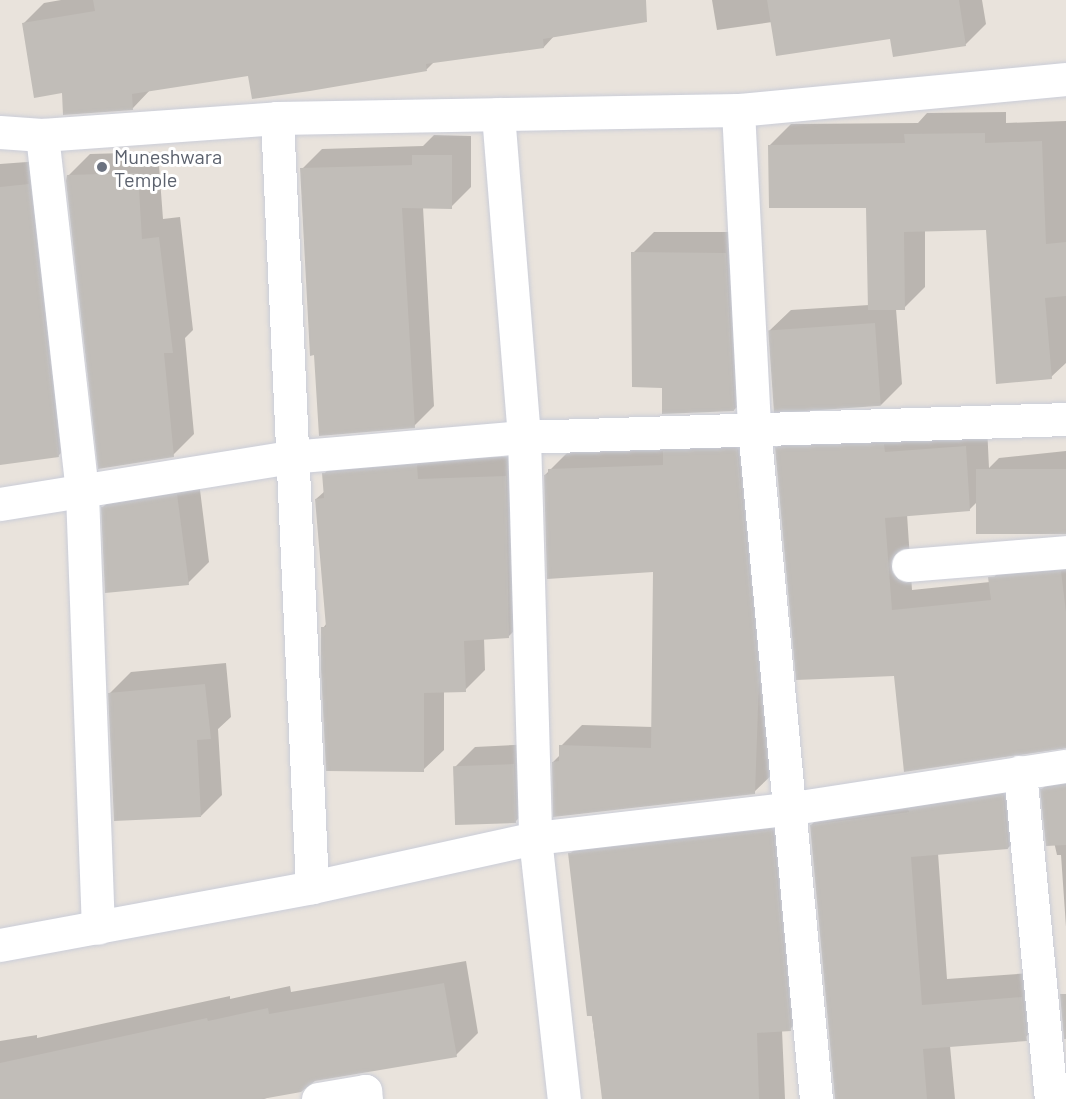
<!DOCTYPE html>
<style>
body{margin:0}
#map{position:relative;width:1066px;height:1099px;overflow:hidden;background:#e9e3dc;font-family:Barlow,sans-serif}
div>[style]{position:absolute}
[style*='--x']{left:calc(var(--x)*1px);top:calc(var(--y)*1px);width:calc(var(--w)*1px);rotate:calc(var(--a)*1deg)}
.shadow>*{inset:0;background:#0003}
.building>*{inset:0;background:#c1bdb8;transform-origin:0 0}
.roads{filter:drop-shadow(0 0 2px #cacdd8) drop-shadow(0 0 2px #cacdd8)}
.street>*{height:33px;margin:-16.5px;padding:0 16.5px;transform-origin:16.5px;border-radius:16.5px;background:#fff}
.secondary>*{height:33px;margin:-16.5px;padding:0 16.5px;transform-origin:16.5px;border-radius:16.5px;background:#fff}
.dots>*{width:16px;height:16px;translate:-50% -50%;box-sizing:border-box;border:3px solid #fff;border-radius:50%}
span{translate:-50% -50%;white-space:nowrap;text-align:center;line-height:1.15;-webkit-text-stroke:6px #fff;paint-order:stroke}
.worship-label{font-size:20px;color:#5b616d}
.left{translate:0 -50%;text-align:left}
</style>
<div id="map">
<div class="shadow">
<div style="clip-path:polygon(61px 0,645px 0,555px 35px,544px 47px,435px 61px,427px 69px,250px 74px,151px 89px,133px 108px,63px 92px,24px 23px,44px 3px)"></div>
<div style="clip-path:polygon(712px 0,982px 0,986px 24px,965px 45px,772px 22px,717px 30px)"></div>
<div style="clip-path:polygon(1006px 112px,1006px 123px,1066px 121px,1066px 363px,1051px 377px,987px 228px,925px 230px,925px 287px,904px 308px,896px 309px,902px 384px,881px 405px,769px 331px,791px 310px,869px 305px,868px 206px,770px 145px,791px 124px,918px 123px,927px 113px)"></div>
<div style="clip-path:polygon(434px 135px,471px 136px,471px 187px,451px 207px,423px 207px,434px 406px,414px 426px,302px 169px,322px 149px,423px 146px)"></div>
<div style="clip-path:polygon(158px 152px,163px 219px,180px 217px,193px 330px,185px 338px,194px 434px,173px 455px,69px 175px,90px 154px)"></div>
<div style="clip-path:polygon(54px 160px,84px 430px,58px 456px,0 463px,0 164px)"></div>
<div style="clip-path:polygon(654px 232px,747px 232px,755px 389px,734px 410px,663px 386px,633px 253px)"></div>
<div style="clip-path:polygon(987px 426px,989px 468px,999px 458px,1066px 451px,1066px 534px,980px 499px,969px 510px,907px 514px,912px 590px,990px 582px,1011px 557px,1066px 551px,1066px 748px,906px 770px,895px 675px,776px 448px,798px 427px)"></div>
<div style="clip-path:polygon(758px 428px,776px 771px,754px 792px,553px 762px,560px 755px,561px 746px,582px 725px,653px 727px,654px 570px,545px 475px,571px 449px)"></div>
<div style="clip-path:polygon(344px 453px,437px 459px,526px 456px,529px 616px,509px 636px,484px 638px,485px 670px,465px 690px,444px 691px,444px 750px,423px 770px,323px 628px,327px 623px,316px 499px,325px 491px,324px 474px)"></div>
<div style="clip-path:polygon(198px 474px,209px 562px,188px 583px,103px 507px,124px 486px)"></div>
<div style="clip-path:polygon(226px 663px,231px 717px,218px 729px,222px 795px,201px 816px,110px 693px,131px 672px)"></div>
<div style="clip-path:polygon(535px 744px,536px 800px,515px 822px,454px 768px,475px 747px)"></div>
<div style="clip-path:polygon(1063px 768px,1066px 768px,1066px 927px,1061px 855px,1057px 855px,1042px 789px)"></div>
<div style="clip-path:polygon(1029px 770px,1034px 822px,1008px 848px,938px 853px,947px 979px,1045px 972px,1048px 1014px,1023px 1040px,950px 1046px,955px 1099px,836px 1099px,811px 825px,837px 799px)"></div>
<div style="clip-path:polygon(798px 805px,816px 1003px,790px 1029px,782px 1030px,785px 1099px,603px 1099px,570px 854px,595px 828px)"></div>
<div style="clip-path:polygon(466px 961px,478px 1033px,456px 1055px,314px 1079px,264px 1099px,0 1099px,0 1041px,37px 1035px,37px 1038px,230px 996px,230px 999px,290px 986px,291px 992px)"></div>
</div>
<div class="building">
<div style="clip-path:polygon(93px 0,646px 0,647px 22px,543px 39px,544px 48px,426px 64px,427px 71px,310px 91px,252px 99px,248px 76px,132px 94px,133px 110px,63px 115px,62px 93px,34px 98px,22px 23px,95px 11px)"></div>
<div style="clip-path:polygon(767px 0,959px 0,966px 46px,893px 57px,890px 39px,776px 56px)"></div>
<div style="clip-path:polygon(985px 133px,985px 143px,1042px 141px,1046px 244px,1066px 242px,1066px 296px,1045px 298px,1052px 379px,996px 384px,986px 230px,904px 232px,905px 310px,868px 310px,866px 208px,769px 208px,768px 145px,905px 143px,904px 134px)"></div>
<div style="clip-path:polygon(412px 155px,452px 155px,452px 209px,402px 208px,415px 428px,319px 436px,314px 355px,310px 356px,300px 168px,412px 165px)"></div>
<div style="clip-path:polygon(138px 173px,142px 239px,159px 237px,173px 353px,164px 353px,174px 457px,98px 469px,66px 181px,67px 175px)"></div>
<div style="clip-path:polygon(29px 184px,59px 457px,0 465px,0 187px)"></div>
<div style="clip-path:polygon(631px 252px,726px 253px,734px 411px,662px 414px,662px 388px,632px 387px)"></div>
<div style="left:875px;top:323px;width:83px;height:107px;rotate:86deg"></div>
<div style="clip-path:polygon(884px 444px,885px 452px,966px 446px,970px 511px,885px 518px,892px 610px,991px 600px,988px 577px,1061px 571px,1066px 612px,1066px 748px,904px 772px,894px 676px,796px 680px,775px 447px)"></div>
<div style="clip-path:polygon(737px 449px,759px 681px,755px 794px,553px 817px,552px 762px,559px 761px,559px 745px,651px 748px,653px 572px,547px 579px,544px 475px,548px 474px,548px 469px,663px 465px,663px 451px)"></div>
<div style="clip-path:polygon(417px 465px,418px 479px,506px 476px,509px 638px,464px 641px,466px 692px,424px 693px,424px 772px,326px 771px,321px 669px,321px 627px,326px 627px,315px 499px,324px 498px,322px 473px)"></div>
<div style="left:1066px;top:469px;width:65px;height:90px;rotate:90deg"></div>
<div style="clip-path:polygon(177px 494px,189px 585px,105px 593px,101px 507px)"></div>
<div style="clip-path:polygon(205px 684px,211px 739px,197px 740px,201px 817px,114px 821px,108px 693px)"></div>
<div style="left:514px;top:764px;width:59px;height:61px;rotate:88deg"></div>
<div style="clip-path:polygon(1066px 785px,1066px 845px,1046px 846px,1040px 789px)"></div>
<div style="clip-path:polygon(1003px 795px,1008px 849px,911px 857px,922px 1005px,1022px 997px,1027px 1041px,923px 1049px,927px 1099px,835px 1099px,810px 825px,909px 812px,908px 809px)"></div>
<div style="clip-path:polygon(772px 830px,791px 1031px,757px 1033px,759px 1099px,602px 1099px,592px 1016px,587px 1016px,568px 853px)"></div>
<div style="clip-path:polygon(444px 983px,457px 1057px,315px 1081px,301px 1092px,262px 1099px,0 1099px,0 1063px,207px 1018px,208px 1021px,268px 1008px,269px 1014px)"></div>
<div style="clip-path:polygon(1060px 994px,1066px 994px,1066px 1039px,1064px 1039px)"></div>
</div>
<div class="roads">
<div class="street">
<div style="--x:738;--y:110;--w:317;--a:87.1"></div>
<div style="--x:754;--y:427;--w:675;--a:84.73"></div>
<div style="--x:498;--y:114;--w:324;--a:85.4"></div>
<div style="--x:524;--y:437;--w:401;--a:88.4"></div>
<div style="--x:535;--y:838;--w:263;--a:83.7"></div>
<div style="--x:277;--y:118;--w:770;--a:87.39"></div>
<div style="--x:0;--y:132;--w:42;--a:4.1"></div>
<div style="--x:42;--y:135;--w:236;--a:-4.1"></div>
<div style="--x:277;--y:118;--w:461;--a:-1"></div>
<div style="--x:738;--y:110;--w:329;--a:-5.4"></div>
<div style="--x:42;--y:135;--w:360;--a:83.6"></div>
<div style="--x:82;--y:493;--w:435;--a:87.9"></div>
<div style="--x:0;--y:504;--w:294;--a:-9.2"></div>
<div style="--x:290;--y:457;--w:235;--a:-4.9"></div>
<div style="--x:524;--y:437;--w:542;--a:-1.9"></div>
<div style="--x:908;--y:565;--w:159;--a:-4.7"></div>
<div style="--x:1020;--y:772;--w:328;--a:84.6"></div>
<div style="--x:318;--y:1099;--w:48;--a:-9.7"></div>
<div style="--x:365;--y:1091;--w:8;--a:83"></div>
</div>
<div class="secondary">
<div style="--x:0;--y:945;--w:317;--a:-10.5"></div>
<div style="--x:312;--y:887;--w:228;--a:-12.4"></div>
<div style="--x:535;--y:838;--w:254;--a:-6.6"></div>
<div style="--x:787;--y:809;--w:282;--a:-8.8"></div>
</div>
</div>
<div class="dots">
<div style="left:102px;top:167px;background:#6b7280"></div>
</div>
<div class="worship-label">
<span class="left" style="left:114px;top:168px">Muneshwara<br>Temple</span>
</div>
</div>
